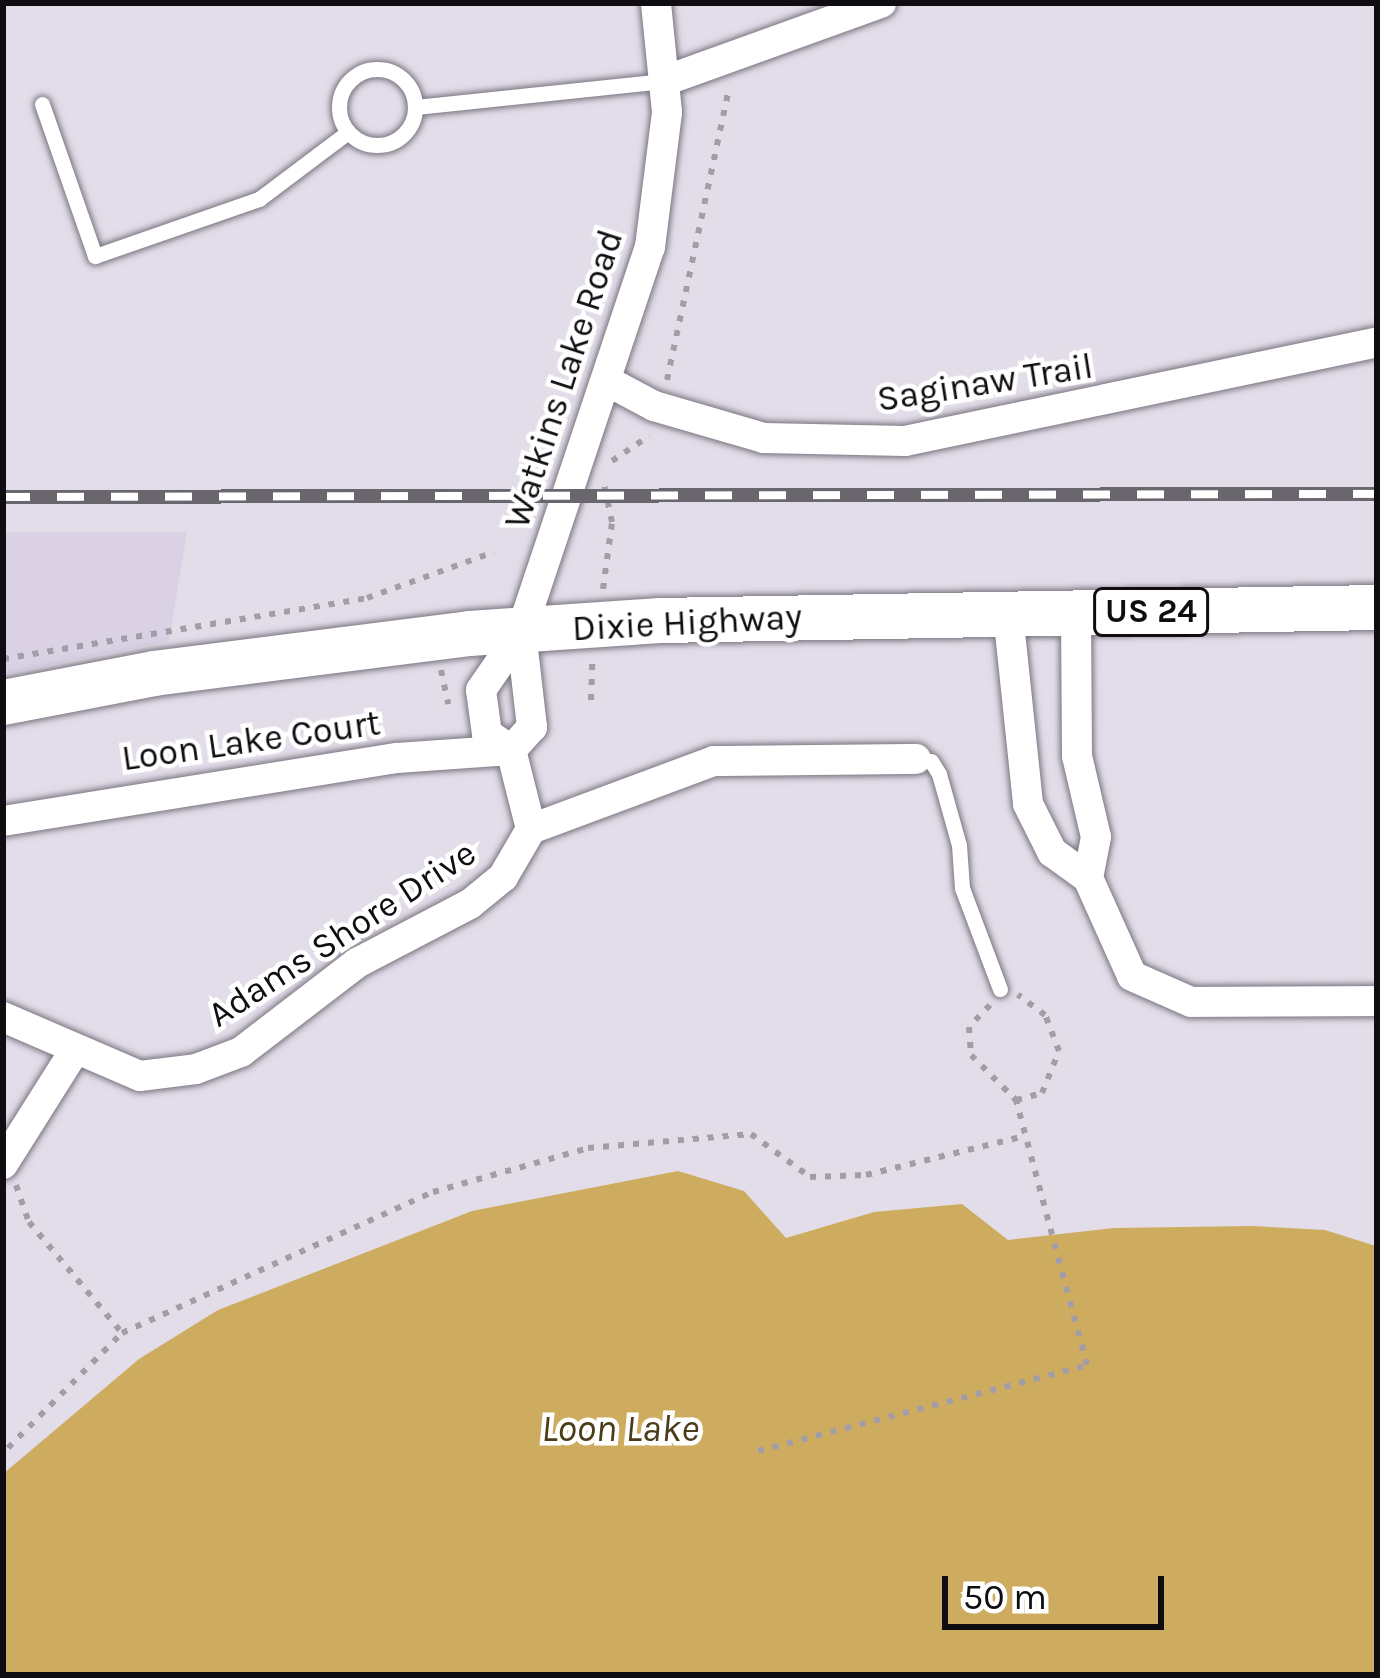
<!DOCTYPE html>
<style>
body{margin:0}
#map{position:relative;width:1380px;height:1678px;overflow:hidden;background:#e3dde9;font-family:Karla,sans-serif}
div>[style]{position:absolute}
[style*='--x']{left:calc(var(--x)*1px);top:calc(var(--y)*1px);width:calc(var(--w)*1px);rotate:calc(var(--a)*1deg)}
.built>*{inset:0;background:#dad1e4}
.water>*{inset:0;background:#ceac5f}
.path>*{height:6px;margin-top:-3px;transform-origin:0;background:repeating-linear-gradient(90deg,#a29da6 0 6px,transparent 0 15px)}
.roads{filter:drop-shadow(0 0 3px #7a7580) drop-shadow(0 0 3px #7a7580)}
.service>*{height:15px;margin:-7.5px;padding:0 7.5px;transform-origin:7.5px;border-radius:7.5px;background:#fff}
.service>.ring{margin:-7.5px;padding:0;box-sizing:content-box;background:none;border:15px solid #fff;border-radius:50%}
.minor>*{height:30px;margin:-15px;padding:0 15px;transform-origin:15px;border-radius:15px;background:#fff}
.primary>*{height:45px;margin:-22.5px;padding:0 22.5px;transform-origin:22.5px;border-radius:22.5px;background:#fff}
.rail>*{height:14px;margin-top:-7px;transform-origin:0;background:repeating-linear-gradient(90deg,#fff 0 27px,#69666d 0 54px);box-sizing:border-box;border-block:3px solid #69666d}
span{translate:-50% -50%;white-space:nowrap;text-align:center;line-height:1.15;-webkit-text-stroke:9px #fff;paint-order:stroke}
.shield-label span{padding:3px 9px;background:#fff;border:3px solid;border-radius:9px;-webkit-text-stroke-width:0}
.shield-label{font-size:33px;color:#0f0d11;font-weight:700}
.street-label{font-size:36px;color:#0f0d11}
.water-label{font-size:39px;color:#4b3c1a;font-style:italic}
.frame{position:absolute;inset:0;border:6px solid #0f0d11;pointer-events:none}
.scale{position:absolute;left:942px;top:1576px;width:222px;height:54px;box-sizing:border-box;border:6px solid #0f0d11;border-top:0;padding-left:15px;font-size:36px;line-height:42px;white-space:nowrap;color:#0f0d11;-webkit-text-stroke:9px #fff;paint-order:stroke}
</style>
<div id="map">
<div class="built">
<div style="clip-path:polygon(3px 532px,187px 532px,169px 641px,3px 674px)"></div>
</div>
<div class="water">
<div style="clip-path:polygon(678px 1171px,744px 1191px,786px 1238px,874px 1212px,962px 1204px,1008px 1240px,1114px 1228px,1252px 1226px,1325px 1230px,1376px 1246px,1377px 1675px,3px 1675px,3px 1474px,139px 1359px,218px 1310px,472px 1211px)"></div>
</div>
<div class="path">
<div style="--x:667;--y:380;--w:299;--a:-78"></div>
<div style="--x:612;--y:461;--w:45;--a:-34"></div>
<div style="--x:603;--y:589;--w:68;--a:-82.3"></div>
<div style="--x:612;--y:522;--w:39;--a:-102"></div>
<div style="--x:3;--y:659;--w:369;--a:-9.5"></div>
<div style="--x:367;--y:598;--w:135;--a:-19.9"></div>
<div style="--x:441;--y:670;--w:35;--a:78"></div>
<div style="--x:591;--y:700;--w:38;--a:-88"></div>
<div style="--x:990;--y:1005;--w:30;--a:134"></div>
<div style="--x:969;--y:1027;--w:28;--a:86"></div>
<div style="--x:971;--y:1055;--w:64;--a:45"></div>
<div style="--x:16;--y:1185;--w:39;--a:71"></div>
<div style="--x:29;--y:1222;--w:145;--a:50"></div>
<div style="--x:8;--y:1448;--w:162;--a:-45.3"></div>
<div style="--x:122;--y:1333;--w:341;--a:-24.4"></div>
<div style="--x:433;--y:1192;--w:161;--a:-15.8"></div>
<div style="--x:588;--y:1148;--w:164;--a:-4.9"></div>
<div style="--x:751;--y:1134;--w:73;--a:36.1"></div>
<div style="--x:810;--y:1177;--w:56;--a:-2"></div>
<div style="--x:866;--y:1175;--w:164;--a:-13.8"></div>
<div style="--x:758;--y:1451;--w:340;--a:-14.6"></div>
<div style="--x:1087;--y:1365;--w:274;--a:-105"></div>
<div style="--x:1016;--y:1100;--w:27;--a:-15"></div>
<div style="--x:1042;--y:1093;--w:45;--a:-68"></div>
<div style="--x:1059;--y:1051;--w:39;--a:-111"></div>
<div style="--x:1045;--y:1015;--w:34;--a:-143"></div>
</div>
<div class="roads">
<div class="service">
<div class="ring" style="left:339px;top:69px;width:61px;height:61px"></div>
<div style="--x:42;--y:104;--w:161;--a:70.8"></div>
<div style="--x:95;--y:256;--w:174;--a:-19.2"></div>
<div style="--x:259;--y:199;--w:111;--a:-37"></div>
<div style="--x:416;--y:107;--w:249;--a:-6"></div>
<div style="--x:916;--y:759;--w:15;--a:8"></div>
<div style="--x:931;--y:761;--w:15;--a:58"></div>
<div style="--x:939;--y:774;--w:74;--a:74.3"></div>
<div style="--x:959;--y:845;--w:43;--a:86"></div>
<div style="--x:962;--y:888;--w:108;--a:69.4"></div>
</div>
<div class="minor">
<div style="--x:664;--y:81;--w:231;--a:-19.8"></div>
<div style="--x:609;--y:382;--w:51;--a:28.1"></div>
<div style="--x:654;--y:406;--w:115;--a:16.2"></div>
<div style="--x:764;--y:438;--w:141;--a:1.2"></div>
<div style="--x:905;--y:441;--w:482;--a:-11.8"></div>
<div style="--x:1008;--y:613;--w:192;--a:84"></div>
<div style="--x:1028;--y:804;--w:54;--a:63.4"></div>
<div style="--x:1052;--y:852;--w:44;--a:35.8"></div>
<div style="--x:1076;--y:614;--w:142;--a:89.6"></div>
<div style="--x:1077;--y:756;--w:83;--a:76.8"></div>
<div style="--x:1096;--y:837;--w:42;--a:101"></div>
<div style="--x:1088;--y:878;--w:107;--a:65.8"></div>
<div style="--x:1132;--y:976;--w:64;--a:23.8"></div>
<div style="--x:1191;--y:1002;--w:186;--a:-0.3"></div>
<div style="--x:521;--y:632;--w:96;--a:83.4"></div>
<div style="--x:532;--y:727;--w:31;--a:132"></div>
<div style="--x:511;--y:750;--w:29;--a:-146"></div>
<div style="--x:487;--y:734;--w:44;--a:-97.8"></div>
<div style="--x:481;--y:690;--w:70;--a:-55.4"></div>
<div style="--x:521;--y:632;--w:406;--a:-71.5"></div>
<div style="--x:650;--y:247;--w:136;--a:-82.8"></div>
<div style="--x:667;--y:112;--w:110;--a:-95.8"></div>
<div style="--x:3;--y:821;--w:399;--a:-9.1"></div>
<div style="--x:397;--y:758;--w:114;--a:-4"></div>
<div style="--x:511;--y:750;--w:81;--a:75.8"></div>
<div style="--x:531;--y:829;--w:195;--a:-20.4"></div>
<div style="--x:714;--y:761;--w:202;--a:-0.6"></div>
<div style="--x:3;--y:1017;--w:149;--a:23.3"></div>
<div style="--x:140;--y:1076;--w:56;--a:-7.1"></div>
<div style="--x:196;--y:1069;--w:48;--a:-20.7"></div>
<div style="--x:241;--y:1052;--w:146;--a:-37.5"></div>
<div style="--x:357;--y:963;--w:127;--a:-27.6"></div>
<div style="--x:470;--y:904;--w:43;--a:-39.3"></div>
<div style="--x:503;--y:877;--w:56;--a:-59.7"></div>
<div style="--x:3;--y:1164;--w:131;--a:-57.8"></div>
</div>
<div class="primary">
<div style="--x:3;--y:702;--w:153;--a:-10.9"></div>
<div style="--x:153;--y:673;--w:319;--a:-7.2"></div>
<div style="--x:469;--y:633;--w:191;--a:-3.9"></div>
<div style="--x:660;--y:620;--w:717;--a:-1.04"></div>
</div>
</div>
<div class="rail">
<div style="--x:3;--y:497;--w:1374;--a:-0.13"></div>
</div>
<div class="shield-label">
<span style="left:1151px;top:612px">US 24</span>
</div>
<div class="street-label">
<span style="left:564px;top:379px;rotate:-72deg">Watkins Lake Road</span>
<span style="left:985px;top:383px;rotate:-9deg">Saginaw Trail</span>
<span style="left:687px;top:623px;rotate:-3deg">Dixie Highway</span>
<span style="left:251px;top:741px;rotate:-8deg">Loon Lake Court</span>
<span style="left:342px;top:934px;rotate:-33deg">Adams Shore Drive</span>
</div>
<div class="water-label">
<span style="left:620px;top:1428px">Loon Lake</span>
</div>
<div class="frame"></div>
<div class="scale">50 m</div>
</div>
